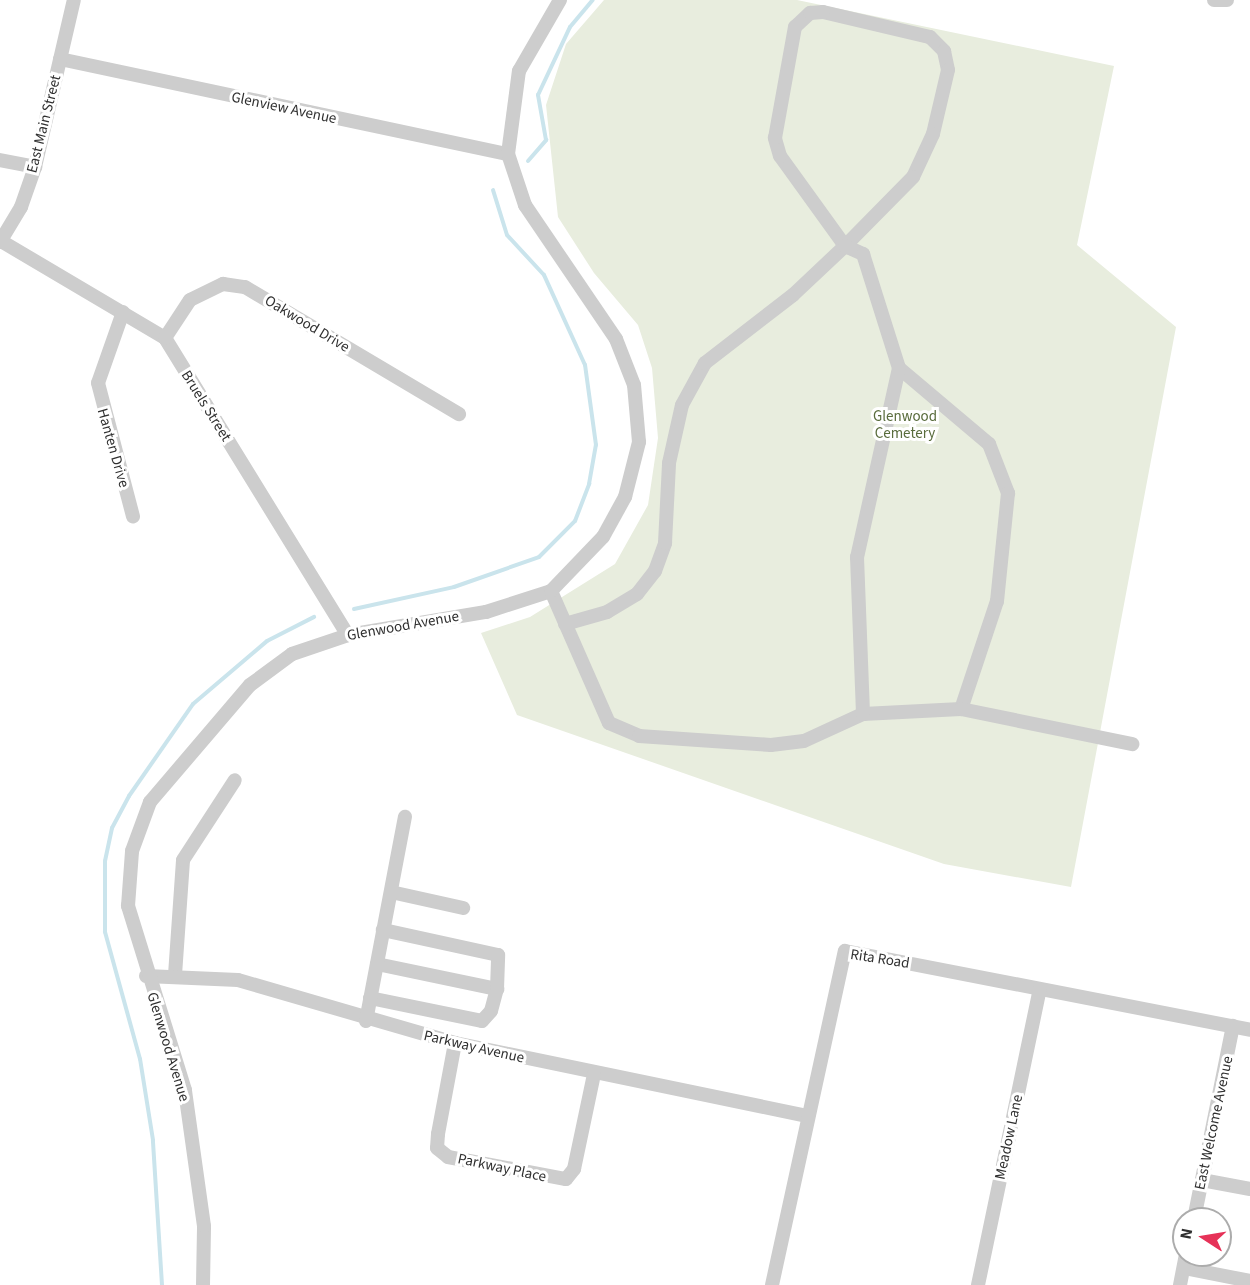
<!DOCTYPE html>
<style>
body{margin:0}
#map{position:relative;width:1250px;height:1285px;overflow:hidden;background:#fff;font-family:"Source Sans 3",sans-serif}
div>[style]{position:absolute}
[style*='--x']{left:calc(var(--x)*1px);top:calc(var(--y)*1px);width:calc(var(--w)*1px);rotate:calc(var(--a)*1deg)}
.green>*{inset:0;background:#e8edde}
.stream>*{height:4px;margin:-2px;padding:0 2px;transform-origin:2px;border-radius:2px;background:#cae4ec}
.minor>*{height:14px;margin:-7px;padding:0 7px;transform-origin:7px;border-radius:7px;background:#cdcdcd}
span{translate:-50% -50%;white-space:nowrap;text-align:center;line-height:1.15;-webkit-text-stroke:6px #fff;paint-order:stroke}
.street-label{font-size:15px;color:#303030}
.park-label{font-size:15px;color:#596c3c}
.north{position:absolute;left:1172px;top:1207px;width:60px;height:60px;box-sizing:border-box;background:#fff;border:2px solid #acacac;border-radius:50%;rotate:282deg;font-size:16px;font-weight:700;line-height:24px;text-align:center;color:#303030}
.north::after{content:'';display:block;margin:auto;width:21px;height:27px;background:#e63258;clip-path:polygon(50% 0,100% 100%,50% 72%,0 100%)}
</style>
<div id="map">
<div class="green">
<div style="clip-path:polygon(604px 0,797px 0,1114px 66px,1077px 245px,1176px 327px,1071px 887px,944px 864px,517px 715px,481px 633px,530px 617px,615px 564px,648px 505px,658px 438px,652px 368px,638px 325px,594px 273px,558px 217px,546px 105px,566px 44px)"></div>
</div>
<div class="stream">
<div style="--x:528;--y:161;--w:28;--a:-49"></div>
<div style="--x:546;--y:140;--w:46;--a:-100.1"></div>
<div style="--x:538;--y:95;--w:75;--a:-64.8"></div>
<div style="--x:570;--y:27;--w:35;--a:-50"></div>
<div style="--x:354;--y:609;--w:102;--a:-12.4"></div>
<div style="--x:454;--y:587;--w:90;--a:-19.4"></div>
<div style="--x:539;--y:557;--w:51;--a:-45"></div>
<div style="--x:575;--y:521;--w:40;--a:-69"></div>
<div style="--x:589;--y:484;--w:40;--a:-80"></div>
<div style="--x:596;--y:445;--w:81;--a:-97.8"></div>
<div style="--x:585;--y:365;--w:99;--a:-114.5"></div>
<div style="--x:544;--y:275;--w:54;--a:-132.8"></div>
<div style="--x:507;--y:235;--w:47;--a:-107.3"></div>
<div style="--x:162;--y:1285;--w:145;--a:-93.6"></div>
<div style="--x:153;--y:1140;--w:82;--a:-99.1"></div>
<div style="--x:140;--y:1059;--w:132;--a:-105.4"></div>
<div style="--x:105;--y:932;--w:71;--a:-90"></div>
<div style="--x:105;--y:861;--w:34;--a:-78"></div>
<div style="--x:112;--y:828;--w:36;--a:-62"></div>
<div style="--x:129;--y:796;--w:112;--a:-55.2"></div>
<div style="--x:193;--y:704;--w:97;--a:-40.4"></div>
<div style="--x:267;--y:641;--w:53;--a:-27.1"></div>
</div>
<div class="minor">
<div style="--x:1214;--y:0;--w:13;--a:0"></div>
<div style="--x:823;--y:12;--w:110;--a:13.2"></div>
<div style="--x:930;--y:37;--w:20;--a:45"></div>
<div style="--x:944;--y:51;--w:19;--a:78"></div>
<div style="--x:948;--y:70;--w:66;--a:103.2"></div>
<div style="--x:933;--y:134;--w:47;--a:114.9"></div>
<div style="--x:913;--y:177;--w:97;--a:134.6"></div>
<div style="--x:845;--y:246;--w:111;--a:-125.8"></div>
<div style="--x:780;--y:156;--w:19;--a:-106"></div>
<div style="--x:775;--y:138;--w:113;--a:-79.8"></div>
<div style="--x:795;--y:27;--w:21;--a:-43"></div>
<div style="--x:810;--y:13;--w:13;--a:-4"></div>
<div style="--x:60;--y:59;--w:458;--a:12"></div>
<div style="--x:0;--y:160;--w:36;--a:11"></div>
<div style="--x:1;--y:241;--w:191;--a:30.6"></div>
<div style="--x:165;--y:338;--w:349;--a:58.4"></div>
<div style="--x:0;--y:242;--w:41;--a:-59"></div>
<div style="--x:21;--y:207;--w:42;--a:-70.7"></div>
<div style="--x:35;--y:167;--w:171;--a:-76.9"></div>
<div style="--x:123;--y:312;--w:75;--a:109.4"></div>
<div style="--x:98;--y:383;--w:138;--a:75.3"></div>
<div style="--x:165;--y:338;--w:45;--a:-56.7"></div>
<div style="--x:190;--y:300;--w:37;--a:-26"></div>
<div style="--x:223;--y:284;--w:22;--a:8"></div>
<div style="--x:245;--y:287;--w:249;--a:30.7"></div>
<div style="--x:899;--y:368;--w:118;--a:40.2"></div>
<div style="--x:989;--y:444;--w:53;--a:68.8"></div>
<div style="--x:1008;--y:493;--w:109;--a:95.8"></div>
<div style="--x:997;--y:601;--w:114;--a:108.4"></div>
<div style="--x:551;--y:591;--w:144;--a:66.3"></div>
<div style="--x:609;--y:723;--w:33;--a:23"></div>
<div style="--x:639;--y:736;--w:132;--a:3.9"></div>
<div style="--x:771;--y:745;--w:33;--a:-7"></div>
<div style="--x:804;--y:741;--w:65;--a:-24.6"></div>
<div style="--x:863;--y:714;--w:98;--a:-2.9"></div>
<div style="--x:961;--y:709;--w:175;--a:11.6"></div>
<div style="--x:565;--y:624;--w:44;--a:-15.9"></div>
<div style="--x:607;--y:612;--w:35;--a:-31"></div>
<div style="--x:637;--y:594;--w:29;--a:-52"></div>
<div style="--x:655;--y:571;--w:30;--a:-70"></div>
<div style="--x:665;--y:543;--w:80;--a:-87.1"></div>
<div style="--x:669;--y:463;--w:59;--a:-77.4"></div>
<div style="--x:682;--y:405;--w:48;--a:-61.3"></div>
<div style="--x:705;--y:363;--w:111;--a:-37.7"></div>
<div style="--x:793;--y:295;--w:71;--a:-43.3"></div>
<div style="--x:845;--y:246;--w:20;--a:24"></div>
<div style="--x:863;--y:254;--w:120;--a:72.5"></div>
<div style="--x:899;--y:368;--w:194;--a:102.5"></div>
<div style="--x:857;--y:557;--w:157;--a:87.8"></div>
<div style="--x:391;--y:892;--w:74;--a:12.5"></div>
<div style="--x:377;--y:964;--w:123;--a:11.8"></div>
<div style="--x:175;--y:975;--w:115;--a:-86"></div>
<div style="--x:183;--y:860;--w:95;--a:-57"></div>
<div style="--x:146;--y:976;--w:92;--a:2.5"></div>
<div style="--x:238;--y:980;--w:226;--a:16.2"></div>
<div style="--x:455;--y:1043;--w:359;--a:11.7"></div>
<div style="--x:370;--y:998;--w:114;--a:11.6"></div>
<div style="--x:482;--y:1021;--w:13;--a:-48"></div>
<div style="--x:491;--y:1011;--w:23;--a:-75"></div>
<div style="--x:497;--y:989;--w:34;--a:-88"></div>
<div style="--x:498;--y:955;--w:118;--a:-167.7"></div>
<div style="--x:366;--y:1021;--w:208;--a:-79.2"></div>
<div style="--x:455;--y:1043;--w:93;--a:100.6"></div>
<div style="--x:438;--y:1134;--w:14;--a:94"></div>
<div style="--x:437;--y:1148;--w:14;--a:39"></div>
<div style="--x:448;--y:1157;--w:120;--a:10.6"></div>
<div style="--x:566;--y:1179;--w:13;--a:-51"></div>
<div style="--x:574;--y:1169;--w:97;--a:-78.1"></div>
<div style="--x:1202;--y:1180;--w:49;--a:10.6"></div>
<div style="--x:1194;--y:1219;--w:197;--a:-78.6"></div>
<div style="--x:1184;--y:1268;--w:67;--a:11.1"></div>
<div style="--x:203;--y:1285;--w:59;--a:-89"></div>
<div style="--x:204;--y:1226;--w:137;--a:-98"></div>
<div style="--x:185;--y:1090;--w:193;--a:-107.2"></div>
<div style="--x:128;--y:906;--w:55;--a:-85.8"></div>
<div style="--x:132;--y:851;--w:52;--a:-69.8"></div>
<div style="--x:150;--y:802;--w:154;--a:-49.5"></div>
<div style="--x:250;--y:685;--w:52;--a:-36.4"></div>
<div style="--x:292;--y:654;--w:59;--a:-18.7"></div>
<div style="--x:348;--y:635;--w:140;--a:-9.5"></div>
<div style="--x:486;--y:612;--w:68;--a:-17.9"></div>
<div style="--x:551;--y:591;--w:75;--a:-46.1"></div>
<div style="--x:603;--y:537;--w:46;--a:-61.2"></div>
<div style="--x:625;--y:497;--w:57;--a:-75.7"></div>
<div style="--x:639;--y:442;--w:57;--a:-95"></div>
<div style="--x:634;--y:385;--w:49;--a:-111.4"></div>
<div style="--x:616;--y:339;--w:162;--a:-124.2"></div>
<div style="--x:525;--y:205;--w:54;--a:-108.4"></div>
<div style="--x:508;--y:154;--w:84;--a:-82.5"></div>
<div style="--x:519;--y:71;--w:82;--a:-60"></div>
<div style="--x:772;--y:1285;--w:342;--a:-77.7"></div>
<div style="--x:845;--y:951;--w:413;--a:11"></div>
<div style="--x:978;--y:1285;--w:302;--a:-78.2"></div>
<div style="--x:1180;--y:1285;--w:31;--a:-79"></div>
</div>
<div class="street-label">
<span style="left:284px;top:108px;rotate:12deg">Glenview Avenue</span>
<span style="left:44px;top:124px;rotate:-76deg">East Main Street</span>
<span style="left:307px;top:324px;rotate:31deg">Oakwood Drive</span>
<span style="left:206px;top:406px;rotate:58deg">Bruels Street</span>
<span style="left:113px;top:448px;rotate:74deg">Hanten Drive</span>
<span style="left:403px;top:626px;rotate:-10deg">Glenwood Avenue</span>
<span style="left:880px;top:959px;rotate:9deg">Rita Road</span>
<span style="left:168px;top:1047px;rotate:73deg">Glenwood Avenue</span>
<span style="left:474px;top:1047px;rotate:13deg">Parkway Avenue</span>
<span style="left:1214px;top:1123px;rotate:-78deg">East Welcome Avenue</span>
<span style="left:1009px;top:1137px;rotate:-78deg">Meadow Lane</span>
<span style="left:502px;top:1168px;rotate:12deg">Parkway Place</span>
</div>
<div class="park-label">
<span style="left:905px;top:425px">Glenwood<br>Cemetery</span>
</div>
<div class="north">N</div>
</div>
